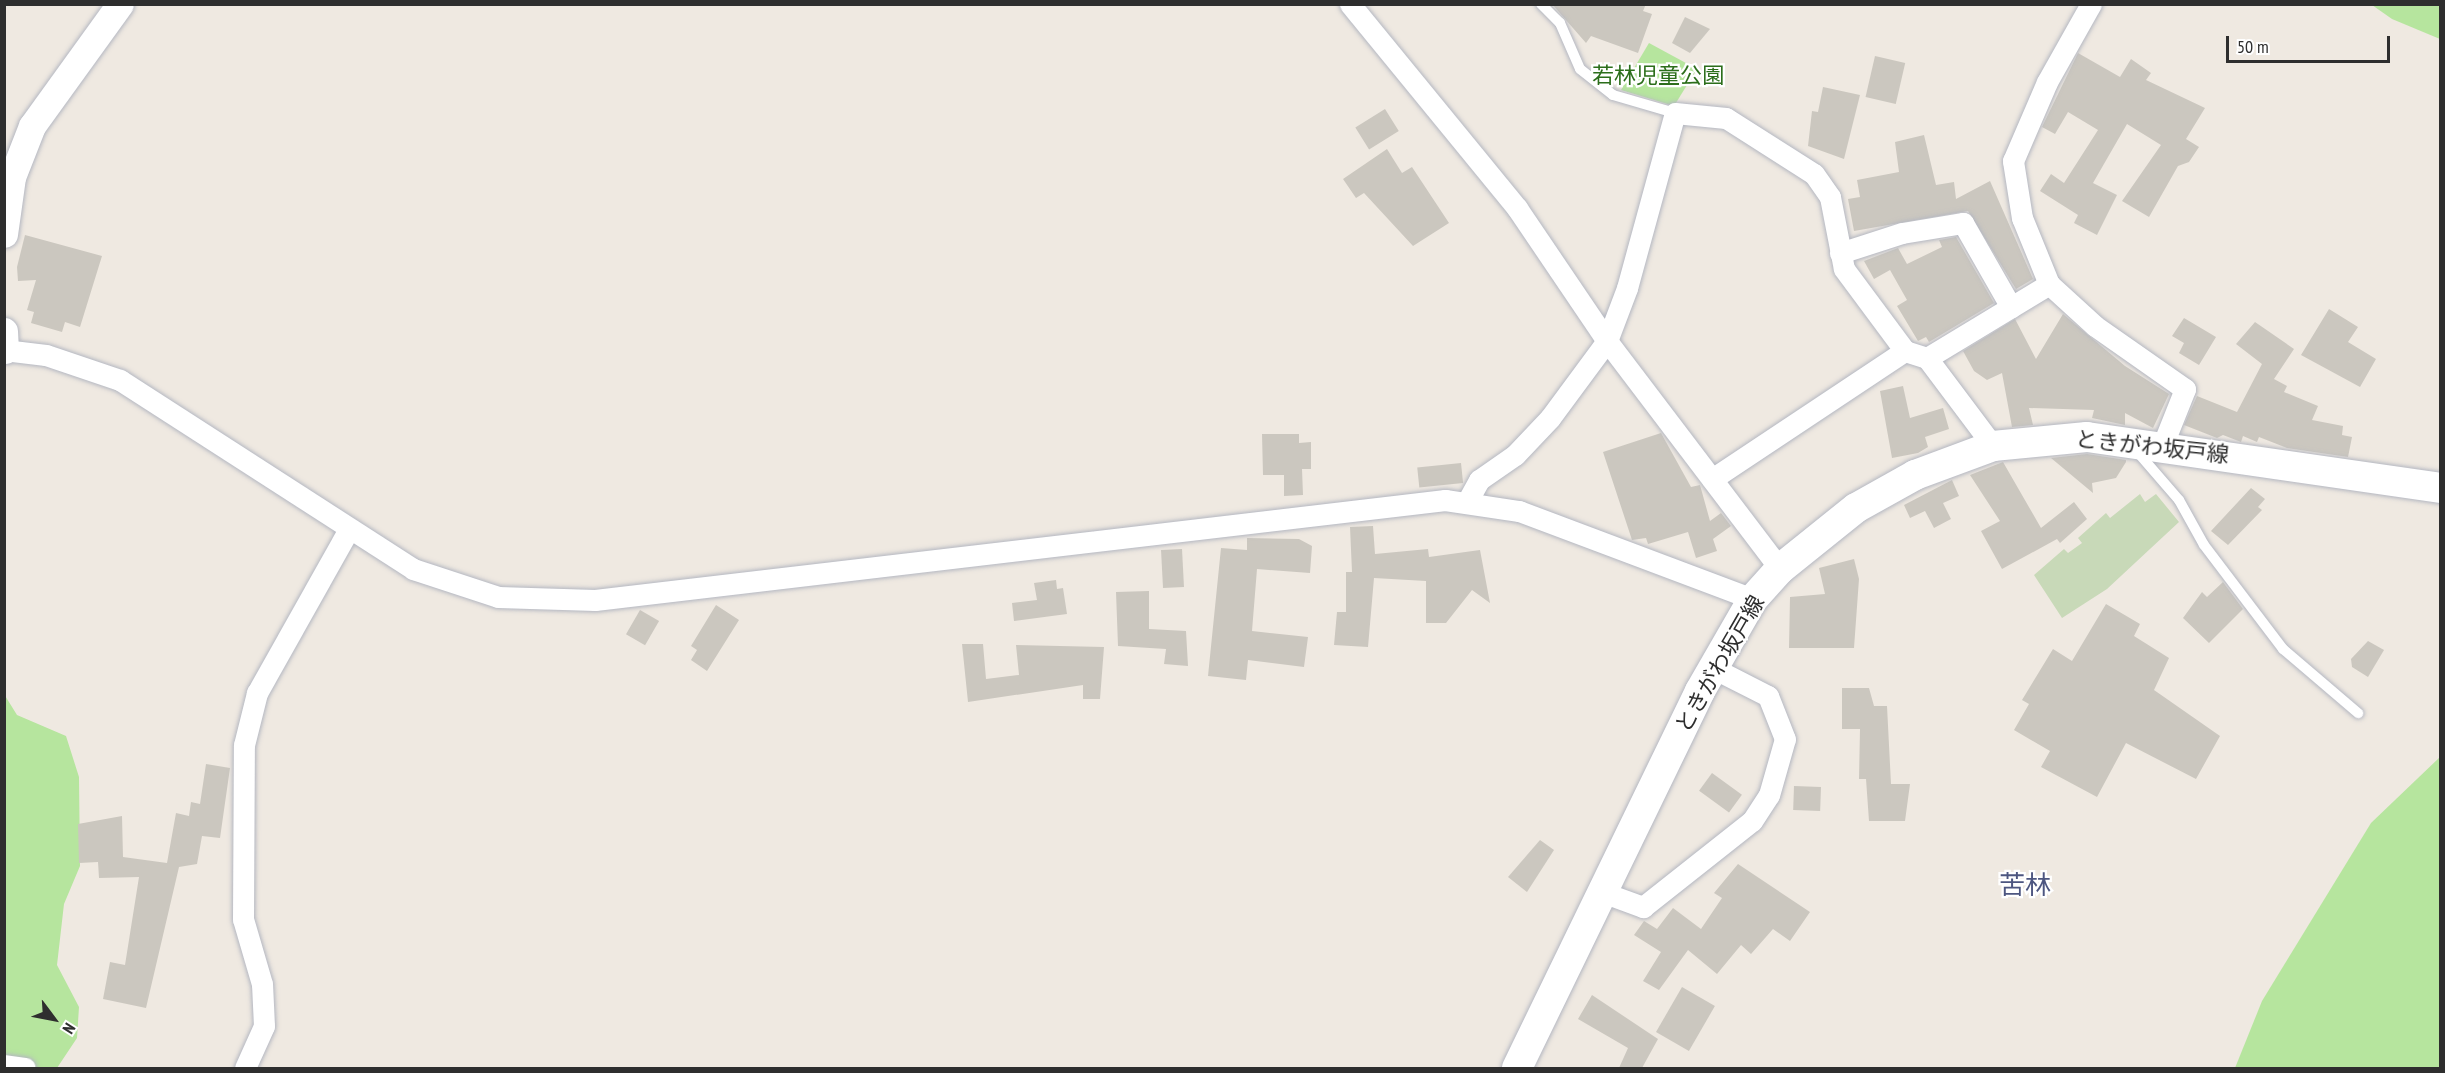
<!DOCTYPE html>
<meta charset="utf-8">
<style>
body{margin:0}
#map{position:relative;width:2445px;height:1073px;overflow:hidden;background:#efe9e1;font-family:"PT Sans Narrow","Noto Sans JP",sans-serif}
div>[style]{position:absolute}
[style*='--x']{left:calc(var(--x)*1px);top:calc(var(--y)*1px);width:calc(var(--w)*1px);rotate:calc(var(--a)*1deg)}
.green>*{inset:0;background:#b6e59e}
.cemetery>*{inset:0;background:#c8d9b8}
.building>*{inset:0;background:#cbc7bf;transform-origin:0 0}
.roads{filter:drop-shadow(0 0 2px #b4b7c1) drop-shadow(0 0 2px #b4b7c1)}
.service>*{height:10px;margin:-5px;padding:0 5px;transform-origin:5px;border-radius:5px;background:#fff}
.minor>*{height:21px;margin:-10.5px;padding:0 10.5px;transform-origin:10.5px;border-radius:10.5px;background:#fff}
.tertiary>*{height:27px;margin:-13.5px;padding:0 13.5px;transform-origin:13.5px;border-radius:13.5px;background:#fff}
.secondary>*{height:30px;margin:-15px;padding:0 15px;transform-origin:15px;border-radius:15px;background:#fff}
span{translate:-50% -50%;white-space:nowrap;text-align:center;line-height:1.15;-webkit-text-stroke:4.5px #fff;paint-order:stroke}
.park-label{font-size:22px;color:#2c6e1b}
.street-label{font-size:22px;color:#2e2e2e}
.quarter-label{font-size:26px;color:#4d5680}
.frame{position:absolute;inset:0;border:6px solid #2e2e2e;pointer-events:none}
.north{position:absolute;left:24px;top:989px;width:60px;height:60px;-webkit-text-stroke:4px #fff;paint-order:stroke;rotate:122deg;font-size:16px;font-weight:700;line-height:24px;text-align:center;color:#2e2e2e}
.north::after{content:'';display:block;margin:auto;width:21px;height:27px;background:#2e2e2e;clip-path:polygon(50% 0,100% 100%,50% 72%,0 100%)}
.scale{position:absolute;left:2226px;top:36px;width:164px;height:27px;box-sizing:border-box;border:3px solid #2e2e2e;border-top:0;padding-left:8px;font-size:18px;line-height:21px;white-space:nowrap;color:#2e2e2e;-webkit-text-stroke:4px #fff;paint-order:stroke}
</style>
<div id="map">
<div class="green">
<div style="clip-path:polygon(2372px 5px,2440px 5px,2440px 39px,2392px 19px)"></div>
<div style="clip-path:polygon(1649px 43px,1697px 69px,1674px 106px,1621px 90px)"></div>
<div style="clip-path:polygon(4px 694px,17px 715px,66px 736px,79px 777px,80px 866px,64px 904px,57px 965px,79px 1007px,77px 1038px,57px 1068px,5px 1068px)"></div>
<div style="clip-path:polygon(2440px 757px,2440px 1068px,2235px 1068px,2262px 1001px,2371px 823px)"></div>
</div>
<div class="cemetery">
<div style="clip-path:polygon(2140px 494px,2145px 502px,2156px 494px,2179px 522px,2107px 589px,2062px 618px,2034px 575px,2064px 549px,2068px 553px,2082px 543px,2078px 538px,2106px 513px,2110px 518px)"></div>
</div>
<div class="building">
<div style="clip-path:polygon(1552px 4px,1646px 4px,1643px 11px,1652px 14px,1638px 53px,1591px 36px,1586px 43px)"></div>
<div style="clip-path:polygon(1685px 17px,1710px 29px,1690px 53px,1672px 43px)"></div>
<div style="clip-path:polygon(2078px 53px,2120px 77px,2131px 59px,2151px 73px,2146px 80px,2205px 108px,2186px 139px,2199px 147px,2189px 162px,2178px 166px,2149px 217px,2122px 201px,2161px 145px,2127px 124px,2093px 183px,2117px 195px,2097px 235px,2074px 223px,2078px 215px,2040px 191px,2051px 174px,2064px 183px,2098px 130px,2068px 112px,2055px 134px,2042px 127px)"></div>
<div style="left:1875px;top:56px;width:31px;height:42px;rotate:13deg"></div>
<div style="clip-path:polygon(1823px 87px,1860px 95px,1844px 159px,1808px 146px,1812px 111px,1818px 112px)"></div>
<div style="left:1385px;top:109px;width:26px;height:35px;rotate:58deg"></div>
<div style="clip-path:polygon(1924px 135px,1936px 185px,1954px 182px,1956px 199px,1990px 181px,2033px 279px,2016px 289px,1968px 211px,1854px 231px,1848px 199px,1860px 197px,1857px 180px,1899px 172px,1895px 142px)"></div>
<div style="clip-path:polygon(1387px 149px,1402px 173px,1412px 167px,1449px 223px,1413px 246px,1364px 193px,1356px 198px,1343px 179px)"></div>
<div style="clip-path:polygon(25px 235px,102px 256px,80px 327px,65px 322px,62px 332px,31px 323px,34px 312px,27px 310px,36px 280px,18px 281px,17px 267px)"></div>
<div style="clip-path:polygon(1956px 237px,1994px 303px,1929px 342px,1926px 337px,1918px 341px,1897px 306px,1907px 300px,1890px 270px,1874px 279px,1864px 261px,1898px 248px,1907px 264px,1942px 247px,1939px 240px)"></div>
<div style="clip-path:polygon(2329px 309px,2358px 327px,2348px 342px,2376px 359px,2360px 387px,2301px 355px)"></div>
<div style="clip-path:polygon(2063px 314px,2125px 366px,2169px 394px,2153px 428px,2125px 413px,2125px 425px,2092px 418px,2094px 410px,2029px 408px,2033px 425px,2012px 427px,2002px 373px,1987px 380px,1974px 371px,1963px 351px,2015px 319px,2036px 359px)"></div>
<div style="clip-path:polygon(2184px 318px,2216px 337px,2199px 365px,2179px 353px,2184px 343px,2172px 336px)"></div>
<div style="clip-path:polygon(2255px 322px,2294px 349px,2274px 379px,2287px 386px,2284px 392px,2318px 406px,2312px 420px,2343px 426px,2342px 435px,2352px 437px,2348px 457px,2287px 448px,2259px 437px,2257px 442px,2243px 436px,2241px 442px,2223px 435px,2217px 438px,2184px 425px,2197px 396px,2237px 412px,2262px 364px,2236px 344px)"></div>
<div style="clip-path:polygon(1903px 386px,1910px 418px,1943px 408px,1949px 429px,1925px 437px,1928px 447px,1918px 453px,1892px 458px,1880px 391px)"></div>
<div style="clip-path:polygon(1661px 433px,1691px 487px,1700px 485px,1710px 521px,1721px 513px,1731px 526px,1713px 539px,1717px 551px,1696px 558px,1688px 532px,1648px 544px,1646px 538px,1632px 540px,1603px 452px)"></div>
<div style="clip-path:polygon(1262px 434px,1299px 434px,1299px 443px,1311px 442px,1311px 469px,1302px 469px,1303px 495px,1284px 496px,1284px 475px,1263px 475px)"></div>
<div style="clip-path:polygon(2087px 454px,2126px 460px,2126px 462px,2116px 478px,2092px 483px,2093px 493px,2051px 458px)"></div>
<div style="clip-path:polygon(2003px 462px,2041px 528px,2074px 502px,2087px 519px,2060px 543px,2057px 539px,2002px 569px,1981px 531px,2000px 521px,1970px 475px)"></div>
<div style="left:1461px;top:463px;width:20px;height:44px;rotate:84deg"></div>
<div style="clip-path:polygon(1952px 480px,1959px 496px,1943px 503px,1951px 519px,1934px 528px,1925px 511px,1910px 518px,1904px 505px)"></div>
<div style="clip-path:polygon(2251px 488px,2265px 499px,2258px 507px,2262px 510px,2228px 545px,2211px 531px)"></div>
<div style="clip-path:polygon(1373px 526px,1375px 554px,1428px 549px,1429px 557px,1480px 550px,1490px 603px,1472px 590px,1446px 623px,1426px 623px,1426px 581px,1374px 578px,1368px 647px,1334px 645px,1337px 612px,1346px 612px,1346px 572px,1352px 572px,1350px 527px)"></div>
<div style="clip-path:polygon(1247px 538px,1299px 539px,1312px 546px,1310px 573px,1257px 569px,1252px 631px,1308px 637px,1304px 667px,1248px 660px,1246px 680px,1208px 676px,1221px 548px,1247px 550px)"></div>
<div style="left:1182px;top:549px;width:38px;height:21px;rotate:87deg"></div>
<div style="clip-path:polygon(1854px 559px,1859px 579px,1854px 648px,1789px 648px,1790px 597px,1825px 594px,1819px 568px)"></div>
<div style="clip-path:polygon(1056px 580px,1057px 589px,1063px 588px,1067px 614px,1014px 621px,1012px 603px,1037px 600px,1034px 583px)"></div>
<div style="clip-path:polygon(2223px 582px,2243px 609px,2209px 643px,2183px 618px,2202px 592px,2207px 597px)"></div>
<div style="clip-path:polygon(1149px 591px,1149px 629px,1186px 631px,1188px 666px,1164px 664px,1166px 649px,1118px 646px,1116px 592px)"></div>
<div style="clip-path:polygon(2106px 604px,2140px 624px,2134px 636px,2169px 658px,2154px 690px,2220px 736px,2196px 779px,2126px 743px,2097px 797px,2041px 767px,2050px 751px,2014px 730px,2029px 704px,2022px 700px,2053px 649px,2072px 661px)"></div>
<div style="clip-path:polygon(716px 605px,739px 620px,707px 671px,691px 660px,697px 650px,691px 646px)"></div>
<div style="left:640px;top:610px;width:22px;height:28px;rotate:30deg"></div>
<div style="clip-path:polygon(2368px 641px,2384px 650px,2368px 677px,2352px 667px,2351px 659px)"></div>
<div style="clip-path:polygon(962px 644px,983px 644px,986px 679px,1019px 675px,1016px 645px,1104px 647px,1100px 699px,1083px 699px,1083px 685px,968px 702px)"></div>
<div style="clip-path:polygon(1842px 688px,1869px 688px,1874px 706px,1887px 706px,1891px 784px,1910px 784px,1905px 821px,1869px 821px,1866px 779px,1859px 779px,1860px 729px,1842px 729px)"></div>
<div style="clip-path:polygon(206px 764px,230px 768px,220px 838px,202px 836px,197px 864px,179px 867px,146px 1008px,103px 999px,110px 962px,125px 965px,139px 877px,99px 878px,98px 862px,79px 863px,78px 824px,122px 816px,123px 857px,167px 863px,176px 813px,189px 816px,191px 802px,200px 804px)"></div>
<div style="left:1712px;top:773px;width:37px;height:22px;rotate:36deg"></div>
<div style="left:1794px;top:786px;width:27px;height:24px;rotate:2deg"></div>
<div style="clip-path:polygon(1540px 840px,1554px 850px,1527px 892px,1508px 877px)"></div>
<div style="clip-path:polygon(1738px 864px,1810px 912px,1790px 941px,1773px 929px,1751px 954px,1741px 945px,1717px 974px,1688px 950px,1659px 990px,1643px 981px,1661px 952px,1634px 935px,1644px 921px,1657px 929px,1673px 908px,1701px 929px,1722px 898px,1714px 893px)"></div>
<div style="left:1682px;top:987px;width:38px;height:52px;rotate:30deg"></div>
<div style="clip-path:polygon(1592px 995px,1658px 1039px,1642px 1068px,1619px 1068px,1628px 1048px,1578px 1019px)"></div>
</div>
<div class="roads">
<div class="service">
<div style="--x:1541;--y:4;--w:27;--a:45"></div>
<div style="--x:1560;--y:23;--w:50;--a:66.5"></div>
<div style="--x:1580;--y:69;--w:42;--a:38.2"></div>
<div style="--x:1613;--y:95;--w:65;--a:16.2"></div>
<div style="--x:2134;--y:448;--w:69;--a:49.1"></div>
<div style="--x:2179;--y:500;--w:51;--a:60.9"></div>
<div style="--x:2204;--y:545;--w:131;--a:52.8"></div>
<div style="--x:2283;--y:649;--w:99;--a:40.5"></div>
</div>
<div class="minor">
<div style="--x:1350;--y:4;--w:264;--a:50.7"></div>
<div style="--x:1517;--y:208;--w:161;--a:55.9"></div>
<div style="--x:1607;--y:341;--w:286;--a:52.8"></div>
<div style="--x:1840;--y:253;--w:65;--a:-17.9"></div>
<div style="--x:1902;--y:233;--w:62;--a:-9.3"></div>
<div style="--x:1963;--y:223;--w:97;--a:60.3"></div>
<div style="--x:2049;--y:284;--w:62;--a:42.4"></div>
<div style="--x:2095;--y:326;--w:110;--a:35"></div>
<div style="--x:2185;--y:389;--w:59;--a:111.8"></div>
<div style="--x:4;--y:350;--w:42;--a:6.8"></div>
<div style="--x:46;--y:355;--w:78;--a:18.7"></div>
<div style="--x:120;--y:380;--w:349;--a:32.8"></div>
<div style="--x:413;--y:569;--w:89;--a:18.2"></div>
<div style="--x:498;--y:597;--w:97;--a:1.8"></div>
<div style="--x:595;--y:600;--w:856;--a:-6.71"></div>
<div style="--x:1445;--y:500;--w:75;--a:8.5"></div>
<div style="--x:1519;--y:511;--w:250;--a:20.6"></div>
<div style="--x:1927;--y:358;--w:110;--a:53.1"></div>
<div style="--x:1712;--y:479;--w:232;--a:-33.6"></div>
<div style="--x:1905;--y:351;--w:23;--a:18"></div>
<div style="--x:1927;--y:358;--w:143;--a:-31.2"></div>
<div style="--x:2049;--y:284;--w:71;--a:-112.2"></div>
<div style="--x:2022;--y:218;--w:58;--a:-99"></div>
<div style="--x:2013;--y:161;--w:86;--a:-66.7"></div>
<div style="--x:2047;--y:82;--w:90;--a:-60.6"></div>
<div style="--x:1468;--y:500;--w:23;--a:-61"></div>
<div style="--x:1479;--y:480;--w:44;--a:-34.8"></div>
<div style="--x:1515;--y:455;--w:51;--a:-46.6"></div>
<div style="--x:1550;--y:418;--w:96;--a:-53.5"></div>
<div style="--x:1607;--y:341;--w:57;--a:-69.3"></div>
<div style="--x:1627;--y:288;--w:181;--a:-74.7"></div>
<div style="--x:1675;--y:113;--w:51;--a:5.6"></div>
<div style="--x:1726;--y:118;--w:104;--a:32.5"></div>
<div style="--x:1814;--y:174;--w:28;--a:55"></div>
<div style="--x:1830;--y:197;--w:73;--a:79"></div>
<div style="--x:1844;--y:269;--w:102;--a:53.4"></div>
<div style="--x:1602;--y:892;--w:44;--a:20.1"></div>
<div style="--x:1643;--y:907;--w:139;--a:-38.3"></div>
<div style="--x:1752;--y:821;--w:31;--a:-57"></div>
<div style="--x:1769;--y:795;--w:58;--a:-74.1"></div>
<div style="--x:1785;--y:739;--w:46;--a:-111.6"></div>
<div style="--x:1768;--y:696;--w:62;--a:-153"></div>
<div style="--x:4;--y:1065;--w:21;--a:8"></div>
<div style="--x:245;--y:1068;--w:46;--a:-65.7"></div>
<div style="--x:264;--y:1026;--w:42;--a:-92.7"></div>
<div style="--x:262;--y:984;--w:68;--a:-106.3"></div>
<div style="--x:243;--y:919;--w:174;--a:-89.7"></div>
<div style="--x:244;--y:745;--w:54;--a:-76"></div>
<div style="--x:257;--y:693;--w:188;--a:-60.7"></div>
</div>
<div class="tertiary">
<div style="--x:4;--y:234;--w:58;--a:-82"></div>
<div style="--x:12;--y:177;--w:55;--a:-68.6"></div>
<div style="--x:32;--y:126;--w:150;--a:-54.2"></div>
<div style="--x:4;--y:331;--w:19;--a:87"></div>
</div>
<div class="secondary">
<div style="--x:1517;--y:1068;--w:419;--a:-64.1"></div>
<div style="--x:1700;--y:691;--w:106;--a:-60.1"></div>
<div style="--x:1753;--y:599;--w:40;--a:-48"></div>
<div style="--x:1780;--y:569;--w:97;--a:-38.8"></div>
<div style="--x:1856;--y:508;--w:68;--a:-29.2"></div>
<div style="--x:1915;--y:475;--w:83;--a:-20.4"></div>
<div style="--x:1993;--y:446;--w:94;--a:-5.5"></div>
<div style="--x:2087;--y:437;--w:357;--a:8.2"></div>
</div>
</div>
<div class="park-label">
<span style="left:1658px;top:76px">若林児童公園</span>
</div>
<div class="street-label">
<span style="left:2152px;top:447px;rotate:6deg">ときがわ坂戸線</span>
<span style="left:1720px;top:664px;rotate:-60deg">ときがわ坂戸線</span>
</div>
<div class="quarter-label">
<span style="left:2025px;top:885px">苦林</span>
</div>
<div class="frame"></div>
<div class="north">N</div>
<div class="scale">50 m</div>
</div>
